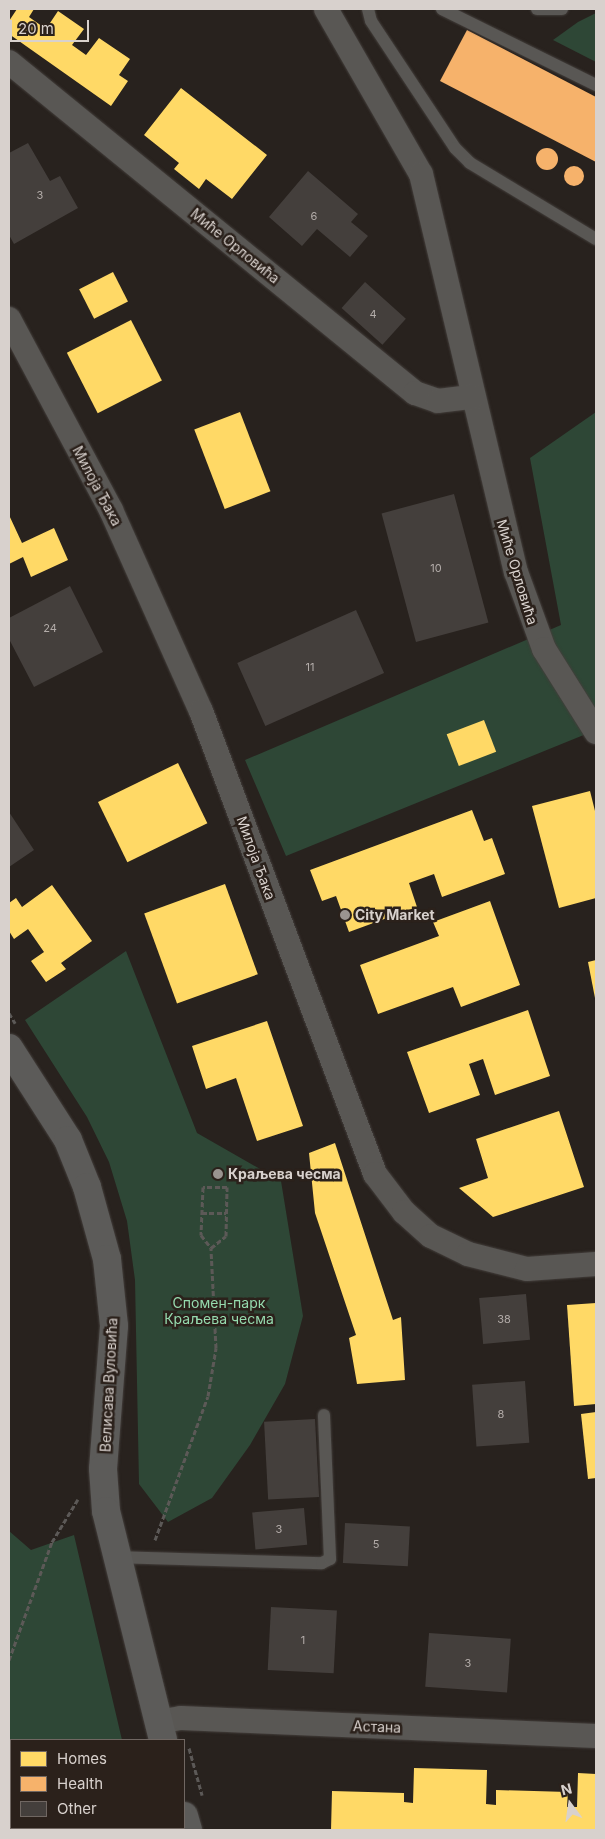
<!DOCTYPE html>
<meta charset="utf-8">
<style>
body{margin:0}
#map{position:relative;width:605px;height:1839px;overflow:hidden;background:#28221e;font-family:Inter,sans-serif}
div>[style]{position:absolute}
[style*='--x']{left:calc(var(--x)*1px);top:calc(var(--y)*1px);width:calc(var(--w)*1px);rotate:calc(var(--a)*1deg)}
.green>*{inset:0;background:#2e4736}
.homes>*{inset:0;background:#ffd966;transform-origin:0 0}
.health>*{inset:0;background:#f6b26b}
.round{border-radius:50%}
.building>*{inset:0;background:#443f3c;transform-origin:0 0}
.path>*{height:3px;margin-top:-1.5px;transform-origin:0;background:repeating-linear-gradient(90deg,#5c5957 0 5px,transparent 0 7.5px)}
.roads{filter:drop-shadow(0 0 1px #433e3b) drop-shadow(0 0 1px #433e3b)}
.lane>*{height:12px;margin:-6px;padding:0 6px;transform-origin:6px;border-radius:6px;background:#595754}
.street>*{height:24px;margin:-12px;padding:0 12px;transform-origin:12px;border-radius:12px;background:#595754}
.secondary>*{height:28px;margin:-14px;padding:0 14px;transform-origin:14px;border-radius:14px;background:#5c5b59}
.dots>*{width:14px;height:14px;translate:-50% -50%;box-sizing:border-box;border:2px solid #2b211b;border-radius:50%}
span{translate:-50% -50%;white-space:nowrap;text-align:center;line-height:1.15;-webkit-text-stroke:5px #2b211b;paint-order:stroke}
.number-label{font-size:11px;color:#b3aca9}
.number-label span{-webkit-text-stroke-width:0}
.street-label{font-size:14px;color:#d8d1cd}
.poi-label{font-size:14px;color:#d8d1cd;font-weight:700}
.left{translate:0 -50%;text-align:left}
.park-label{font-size:14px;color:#95daae}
.frame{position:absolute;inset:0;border:10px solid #d8d1cd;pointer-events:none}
.legend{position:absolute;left:10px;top:1739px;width:175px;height:90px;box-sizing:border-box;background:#2b211b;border:1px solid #706762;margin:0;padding:6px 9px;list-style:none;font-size:15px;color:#d8d1cd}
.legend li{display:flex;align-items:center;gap:10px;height:25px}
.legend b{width:25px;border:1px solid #706762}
.north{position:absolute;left:545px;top:1779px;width:50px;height:50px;-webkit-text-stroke:4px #2b211b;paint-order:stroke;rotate:346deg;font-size:14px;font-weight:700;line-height:20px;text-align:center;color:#d8d1cd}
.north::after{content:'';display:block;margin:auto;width:18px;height:22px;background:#d8d1cd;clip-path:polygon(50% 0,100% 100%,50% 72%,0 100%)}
.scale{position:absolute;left:10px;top:20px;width:79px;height:22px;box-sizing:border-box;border:2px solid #d8d1cd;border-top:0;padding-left:6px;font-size:15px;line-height:18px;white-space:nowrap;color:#d8d1cd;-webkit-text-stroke:4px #2b211b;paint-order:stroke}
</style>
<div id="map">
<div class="green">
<div style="clip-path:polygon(596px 13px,596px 62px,553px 40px,578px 22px)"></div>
<div style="clip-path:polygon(596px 412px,596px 730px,286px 856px,245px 760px,561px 625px,530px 458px)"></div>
<div style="clip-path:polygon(126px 951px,197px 1133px,281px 1181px,303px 1316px,285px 1384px,250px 1445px,212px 1498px,168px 1522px,139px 1484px,135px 1280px,127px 1221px,109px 1162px,87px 1117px,25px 1020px)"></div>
<div style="clip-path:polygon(9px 1531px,31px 1550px,74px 1535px,122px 1740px,11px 1740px,11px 1828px,143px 1830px,9px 1830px)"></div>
</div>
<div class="homes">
<div style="clip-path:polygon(17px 9px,34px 9px,29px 17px,46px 29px,58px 11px,84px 29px,72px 45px,86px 55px,99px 38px,130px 59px,119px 75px,128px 81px,111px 106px,9px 34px,9px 21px)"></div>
<div style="clip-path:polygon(181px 88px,267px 155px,232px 199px,206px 179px,199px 189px,174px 169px,179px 163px,144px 135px)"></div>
<div style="left:113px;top:272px;width:33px;height:38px;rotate:63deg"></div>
<div style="left:131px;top:320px;width:68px;height:72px;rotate:63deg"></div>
<div style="left:240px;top:412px;width:85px;height:49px;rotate:69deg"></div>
<div style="clip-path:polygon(9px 515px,22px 543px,54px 528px,68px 560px,31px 577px,23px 557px,9px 564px)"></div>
<div style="left:484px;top:720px;width:34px;height:40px;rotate:69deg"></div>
<div style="left:178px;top:763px;width:67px;height:89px;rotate:64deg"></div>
<div style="clip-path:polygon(590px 791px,596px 815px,596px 898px,559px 908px,532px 806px)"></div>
<div style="clip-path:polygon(472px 810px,484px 841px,492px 838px,505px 874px,442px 897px,434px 874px,409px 883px,417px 907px,349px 932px,336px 896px,322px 901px,310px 870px)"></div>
<div style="left:225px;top:884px;width:96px;height:86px;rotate:70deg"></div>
<div style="clip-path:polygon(52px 885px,92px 941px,61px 963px,66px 969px,46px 982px,31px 961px,44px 952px,28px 929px,14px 939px,9px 931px,9px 903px,16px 898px,22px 907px)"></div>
<div style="clip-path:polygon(490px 901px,520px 985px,461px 1007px,453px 987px,378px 1014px,360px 965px,439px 936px,433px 922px)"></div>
<div style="clip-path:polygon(596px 960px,596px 998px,595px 998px,588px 962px)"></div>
<div style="clip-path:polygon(528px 1010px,550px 1076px,495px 1095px,483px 1059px,469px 1064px,480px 1095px,429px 1113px,407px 1052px)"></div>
<div style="clip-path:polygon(267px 1021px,303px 1126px,257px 1141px,236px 1078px,206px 1089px,192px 1046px)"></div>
<div style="clip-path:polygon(559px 1111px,584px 1187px,493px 1217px,459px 1188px,488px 1178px,476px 1139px)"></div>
<div style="clip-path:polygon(335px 1143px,393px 1320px,401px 1317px,405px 1380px,357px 1384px,349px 1338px,356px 1335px,315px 1213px,309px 1153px)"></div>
<div style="clip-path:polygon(596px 1303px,596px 1404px,574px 1406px,567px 1305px)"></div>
<div style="clip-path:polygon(596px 1412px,596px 1478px,588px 1479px,581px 1414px)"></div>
<div style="clip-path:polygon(414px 1768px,487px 1770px,486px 1804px,496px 1805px,496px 1790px,568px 1792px,567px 1807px,577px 1807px,578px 1773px,596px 1774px,596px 1830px,331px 1830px,332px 1791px,404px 1793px,404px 1802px,413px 1803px)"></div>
</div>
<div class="health">
<div style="clip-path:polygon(467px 30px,596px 97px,596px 162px,440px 81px)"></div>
<div class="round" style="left:536px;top:148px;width:22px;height:22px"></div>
<div class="round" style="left:564px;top:166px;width:20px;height:20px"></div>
</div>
<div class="building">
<div style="clip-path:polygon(28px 143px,50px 181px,60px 176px,78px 208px,14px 244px,9px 235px,9px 153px)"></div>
<div style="clip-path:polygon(308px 171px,358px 214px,351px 222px,368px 236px,350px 257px,317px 229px,302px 246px,269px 217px)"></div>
<div style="left:365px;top:282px;width:55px;height:35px;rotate:42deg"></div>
<div style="left:454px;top:494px;width:133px;height:75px;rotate:75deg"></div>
<div style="clip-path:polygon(70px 586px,103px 652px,34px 687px,9px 639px,9px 618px)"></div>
<div style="left:356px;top:610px;width:69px;height:130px;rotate:66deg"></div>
<div style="clip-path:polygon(9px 812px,34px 850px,9px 867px)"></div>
<div style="left:526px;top:1294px;width:46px;height:47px;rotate:85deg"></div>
<div style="left:525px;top:1381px;width:62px;height:53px;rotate:86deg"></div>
<div style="left:315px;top:1419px;width:78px;height:51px;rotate:87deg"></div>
<div style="left:304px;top:1508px;width:37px;height:52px;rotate:85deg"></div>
<div style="left:345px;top:1523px;width:65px;height:40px;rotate:3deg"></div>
<div style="left:271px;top:1607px;width:66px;height:63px;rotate:3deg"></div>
<div style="left:429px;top:1633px;width:82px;height:54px;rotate:4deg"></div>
</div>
<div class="path">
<div style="--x:9;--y:1013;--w:12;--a:59"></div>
<div style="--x:202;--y:1213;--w:24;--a:0"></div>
<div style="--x:155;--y:1540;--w:153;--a:-69.8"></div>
<div style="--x:208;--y:1396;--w:49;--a:-80.5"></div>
<div style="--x:216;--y:1348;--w:100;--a:-92.9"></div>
<div style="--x:211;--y:1248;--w:19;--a:-39"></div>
<div style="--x:226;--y:1236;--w:49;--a:-88.8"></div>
<div style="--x:227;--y:1187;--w:24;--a:180"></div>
<div style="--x:203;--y:1187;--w:48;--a:92.4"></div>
<div style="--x:201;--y:1235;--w:16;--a:52"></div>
<div style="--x:9;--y:1660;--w:126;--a:-70"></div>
<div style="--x:52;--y:1542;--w:50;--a:-58.8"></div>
<div style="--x:189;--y:1748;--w:49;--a:74.5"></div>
</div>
<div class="roads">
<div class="lane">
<div style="--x:368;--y:9;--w:12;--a:76"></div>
<div style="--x:371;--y:21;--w:152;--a:56.5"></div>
<div style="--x:455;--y:148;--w:21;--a:45"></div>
<div style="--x:470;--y:163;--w:147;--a:31.1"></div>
<div style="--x:442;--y:9;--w:172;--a:26.3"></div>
<div style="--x:537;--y:9;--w:25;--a:0"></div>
<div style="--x:114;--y:1557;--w:208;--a:1.7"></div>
<div style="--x:322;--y:1563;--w:9;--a:-27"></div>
<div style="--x:330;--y:1559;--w:144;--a:-92.4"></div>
</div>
<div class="street">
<div style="--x:326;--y:9;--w:190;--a:60.1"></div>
<div style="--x:421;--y:174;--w:409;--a:76.6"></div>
<div style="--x:516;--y:572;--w:82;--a:70"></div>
<div style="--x:544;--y:649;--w:98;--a:57.9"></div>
<div style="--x:9;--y:62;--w:524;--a:39.19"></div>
<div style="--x:415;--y:393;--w:24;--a:19"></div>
<div style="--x:438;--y:401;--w:35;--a:-7"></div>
<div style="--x:9;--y:319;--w:217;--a:61.9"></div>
<div style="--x:111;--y:510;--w:220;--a:65.9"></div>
<div style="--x:201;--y:711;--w:495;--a:69.4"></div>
<div style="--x:375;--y:1174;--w:48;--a:52.7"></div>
<div style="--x:404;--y:1212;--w:36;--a:42"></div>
<div style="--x:431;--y:1236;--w:41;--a:25.9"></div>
<div style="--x:468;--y:1254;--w:61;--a:14.3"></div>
<div style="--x:527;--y:1269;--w:69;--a:-4.1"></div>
<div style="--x:158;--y:1722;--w:23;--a:-10"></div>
<div style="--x:181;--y:1718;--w:415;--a:2.5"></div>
</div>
<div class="secondary">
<div style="--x:9;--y:1048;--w:109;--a:57.3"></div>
<div style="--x:68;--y:1140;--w:51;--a:68"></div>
<div style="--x:87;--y:1187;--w:75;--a:74.5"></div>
<div style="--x:107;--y:1259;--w:67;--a:84"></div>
<div style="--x:114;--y:1326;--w:143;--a:94.4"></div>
<div style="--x:103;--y:1469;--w:42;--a:85.9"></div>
<div style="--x:106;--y:1511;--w:236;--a:76"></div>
<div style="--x:184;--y:1816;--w:15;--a:74"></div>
</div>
</div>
<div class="dots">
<div style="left:345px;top:915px;background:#9a9490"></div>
<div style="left:218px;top:1174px;background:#9a9490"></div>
</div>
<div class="number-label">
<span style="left:40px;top:195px">3</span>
<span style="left:314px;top:216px">6</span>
<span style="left:373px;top:314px">4</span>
<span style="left:436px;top:568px">10</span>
<span style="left:50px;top:628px">24</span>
<span style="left:310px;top:667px">11</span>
<span style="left:504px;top:1319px">38</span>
<span style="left:501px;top:1414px">8</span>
<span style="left:279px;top:1529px">3</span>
<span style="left:376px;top:1544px">5</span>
<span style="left:303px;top:1640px">1</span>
<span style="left:468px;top:1663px">3</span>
</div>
<div class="street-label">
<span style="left:235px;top:246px;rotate:39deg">Миће Орловића</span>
<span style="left:97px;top:486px;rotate:62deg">Милоја Ђака</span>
<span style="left:517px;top:572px;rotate:73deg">Миће Орловића</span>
<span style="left:256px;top:858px;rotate:70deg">Милоја Ђака</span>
<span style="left:109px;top:1385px;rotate:-87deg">Велисава Вуловића</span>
<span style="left:377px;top:1727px;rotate:2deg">Астана</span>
</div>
<div class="poi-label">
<span class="left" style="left:355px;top:915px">City Market</span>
<span class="left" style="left:228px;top:1174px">Краљева чесма</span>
</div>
<div class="park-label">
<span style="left:219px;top:1311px">Спомен-парк<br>Краљева чесма</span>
</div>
<div class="frame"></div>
<ul class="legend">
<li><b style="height:14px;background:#ffd966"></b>Homes</li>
<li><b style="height:14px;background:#f6b26b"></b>Health</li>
<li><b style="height:14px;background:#443f3c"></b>Other</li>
</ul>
<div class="north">N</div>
<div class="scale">20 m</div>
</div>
